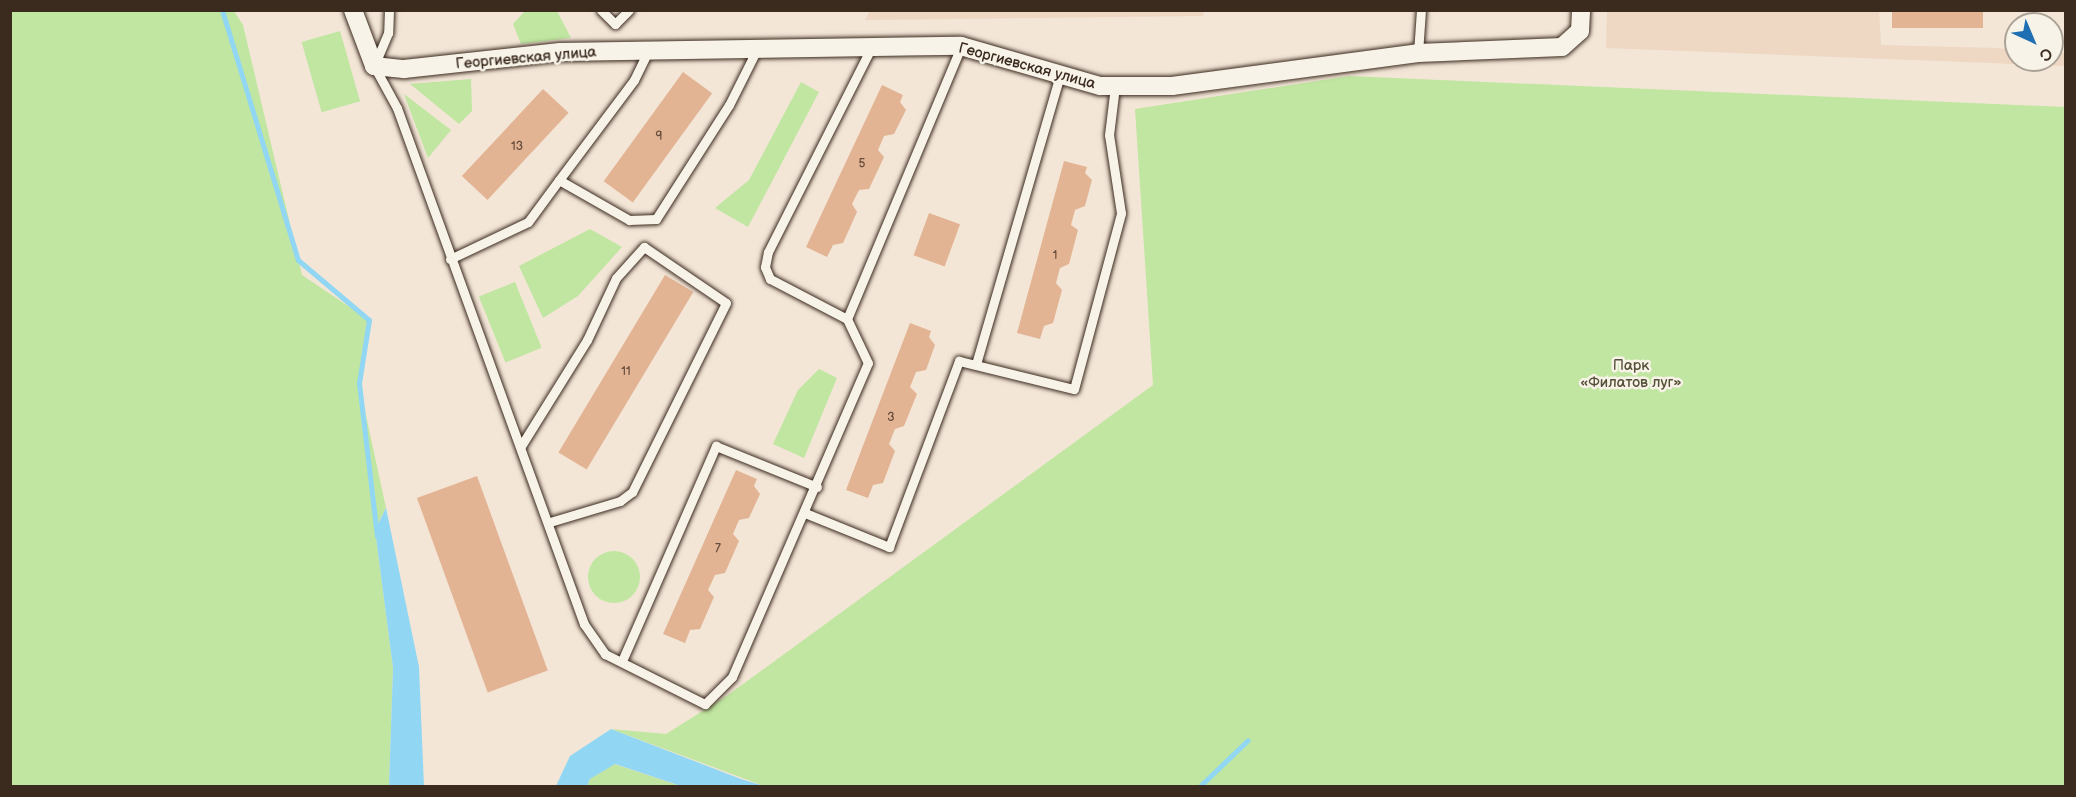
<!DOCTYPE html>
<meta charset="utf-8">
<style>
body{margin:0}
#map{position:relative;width:2076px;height:797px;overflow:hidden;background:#f3e6d7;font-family:"Balsamiq Sans",sans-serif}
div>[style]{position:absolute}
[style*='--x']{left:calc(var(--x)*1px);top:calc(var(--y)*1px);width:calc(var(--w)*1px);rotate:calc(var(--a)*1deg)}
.built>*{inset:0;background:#eed7c3}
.green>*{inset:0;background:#c0e6a1;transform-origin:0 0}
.round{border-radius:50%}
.water>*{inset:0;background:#91d7f3}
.stream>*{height:5px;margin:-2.5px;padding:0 2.5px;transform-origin:2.5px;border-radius:2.5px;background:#91d7f3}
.building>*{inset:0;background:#e3b494;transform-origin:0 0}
.roads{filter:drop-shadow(0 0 2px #3b2a1e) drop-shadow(0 0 2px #3b2a1e)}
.service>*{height:9px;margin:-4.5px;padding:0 4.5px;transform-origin:4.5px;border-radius:4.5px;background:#f7f3e8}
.minor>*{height:18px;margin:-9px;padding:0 9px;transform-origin:9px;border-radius:9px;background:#f7f3e8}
span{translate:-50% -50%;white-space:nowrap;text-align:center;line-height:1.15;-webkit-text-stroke:5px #f7f3e8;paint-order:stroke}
.number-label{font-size:12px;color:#654c3c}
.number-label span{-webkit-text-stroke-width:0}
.street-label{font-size:15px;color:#3b2a1e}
.park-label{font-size:15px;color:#565038}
.frame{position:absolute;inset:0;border:12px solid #3b2a1e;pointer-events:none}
.north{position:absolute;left:2004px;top:12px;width:60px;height:60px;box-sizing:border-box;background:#f7f3e8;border:2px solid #aca397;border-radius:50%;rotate:136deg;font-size:16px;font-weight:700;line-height:24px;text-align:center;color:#3b2a1e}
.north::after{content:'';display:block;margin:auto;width:21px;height:27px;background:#1f6fb2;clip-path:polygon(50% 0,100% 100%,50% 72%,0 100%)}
</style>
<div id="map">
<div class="built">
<div style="clip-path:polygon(870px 10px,1204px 10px,1204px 11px,1203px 16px,865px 20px)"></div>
<div style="clip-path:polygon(1879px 11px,1881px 45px,1996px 48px,2016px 50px,2016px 60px,2052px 60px,2052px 53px,2065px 53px,2065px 66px,1606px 48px,1607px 11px)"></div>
</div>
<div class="green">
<div style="clip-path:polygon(10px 11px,234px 11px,243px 25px,302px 275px,369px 320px,359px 383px,386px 508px,375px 530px,393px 668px,389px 786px,11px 786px)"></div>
<div style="clip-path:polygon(525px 11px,557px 11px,571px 38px,521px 44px,513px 24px)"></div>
<div style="left:340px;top:31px;width:73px;height:40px;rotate:74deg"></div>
<div style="clip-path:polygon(1349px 76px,2065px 107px,2065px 786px,764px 786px,611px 729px,666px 734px,728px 695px,1153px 385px,1135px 109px)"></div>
<div style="clip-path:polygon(471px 79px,472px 111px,459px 124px,410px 84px)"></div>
<div style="clip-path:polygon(801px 82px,819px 92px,748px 227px,715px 208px,749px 180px)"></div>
<div style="clip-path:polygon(404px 94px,451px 130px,428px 158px)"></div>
<div style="clip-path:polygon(590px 229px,622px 247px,578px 296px,543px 318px,519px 266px)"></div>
<div style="left:515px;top:282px;width:71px;height:39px;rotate:68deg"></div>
<div style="clip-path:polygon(819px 369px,837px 378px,804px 458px,773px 444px,798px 390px)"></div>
<div class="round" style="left:588px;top:551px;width:52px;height:52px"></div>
<div style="clip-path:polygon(614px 764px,681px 786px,587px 786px,590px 779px)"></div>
</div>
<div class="water">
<div style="clip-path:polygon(386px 508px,419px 667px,424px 786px,389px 786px,393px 668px,375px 530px)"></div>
<div style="clip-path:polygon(611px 729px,741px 779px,764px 786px,681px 786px,615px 764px,590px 779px,587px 786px,556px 786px,570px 756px)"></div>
</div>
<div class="stream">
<div style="--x:222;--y:10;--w:261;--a:73.1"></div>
<div style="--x:298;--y:260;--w:93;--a:40.2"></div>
<div style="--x:369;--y:320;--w:64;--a:99"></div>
<div style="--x:359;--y:383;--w:154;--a:83.3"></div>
<div style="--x:1200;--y:786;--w:66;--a:-43.8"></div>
</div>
<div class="building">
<div style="left:1892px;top:10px;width:91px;height:18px"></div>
<div style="left:683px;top:72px;width:36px;height:135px;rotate:36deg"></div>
<div style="clip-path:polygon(882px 85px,903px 95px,900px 102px,906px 110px,894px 134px,884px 136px,878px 150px,884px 157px,869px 189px,859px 190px,852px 204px,857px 212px,843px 243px,833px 245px,827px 257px,806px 247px)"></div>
<div style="left:543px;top:89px;width:35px;height:119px;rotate:43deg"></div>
<div style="clip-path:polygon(1064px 161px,1087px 167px,1085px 173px,1092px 180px,1085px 206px,1075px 210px,1071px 225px,1078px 230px,1069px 264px,1060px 268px,1056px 283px,1062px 290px,1053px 323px,1044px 326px,1040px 339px,1017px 333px)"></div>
<div style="left:929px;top:213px;width:33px;height:45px;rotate:20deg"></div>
<div style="left:665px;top:275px;width:33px;height:207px;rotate:31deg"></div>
<div style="clip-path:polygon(910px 323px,931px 331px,929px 337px,935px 345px,926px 370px,916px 372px,910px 387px,917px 394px,904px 426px,895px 429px,889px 444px,895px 451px,883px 483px,873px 485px,868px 498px,846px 490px)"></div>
<div style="clip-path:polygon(736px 470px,757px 479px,754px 486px,760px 494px,749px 518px,739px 520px,733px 534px,739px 541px,725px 573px,715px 575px,708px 590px,714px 597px,700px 629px,690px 630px,685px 643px,663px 634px)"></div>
<div style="left:477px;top:476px;width:207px;height:64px;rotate:70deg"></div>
</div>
<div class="roads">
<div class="service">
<div style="--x:389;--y:10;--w:23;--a:92"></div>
<div style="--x:388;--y:33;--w:36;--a:113"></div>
<div style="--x:374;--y:66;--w:48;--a:61.3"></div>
<div style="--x:397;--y:108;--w:549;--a:70.08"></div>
<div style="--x:584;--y:624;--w:37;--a:55"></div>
<div style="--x:605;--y:654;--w:112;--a:26.6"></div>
<div style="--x:705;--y:704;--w:38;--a:-45"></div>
<div style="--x:732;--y:677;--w:342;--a:-66.6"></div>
<div style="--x:868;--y:363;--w:49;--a:-115.5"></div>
<div style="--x:847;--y:319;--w:296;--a:-67.3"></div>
<div style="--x:601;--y:10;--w:20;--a:45"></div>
<div style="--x:615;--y:24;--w:20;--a:-45"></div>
<div style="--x:1418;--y:53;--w:43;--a:-86"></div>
<div style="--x:559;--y:180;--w:125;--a:-53.1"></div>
<div style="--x:634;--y:80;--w:32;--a:-64"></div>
<div style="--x:450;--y:259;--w:86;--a:-25.4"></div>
<div style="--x:528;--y:222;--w:52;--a:-53.6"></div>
<div style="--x:559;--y:180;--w:81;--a:29.7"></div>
<div style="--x:629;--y:220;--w:27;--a:-2"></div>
<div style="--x:656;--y:219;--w:135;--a:-57.4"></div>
<div style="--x:729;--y:105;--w:63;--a:-63.4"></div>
<div style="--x:847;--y:319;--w:87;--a:-152.5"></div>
<div style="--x:770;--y:279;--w:13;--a:-113"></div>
<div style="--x:765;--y:267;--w:15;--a:-79"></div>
<div style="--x:768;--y:252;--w:229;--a:-63.2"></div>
<div style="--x:976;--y:364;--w:301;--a:-73.8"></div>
<div style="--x:521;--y:446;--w:125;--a:-58.1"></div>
<div style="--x:587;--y:340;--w:68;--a:-64.9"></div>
<div style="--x:616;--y:278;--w:42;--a:-47.9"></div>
<div style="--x:644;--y:247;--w:99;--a:34.3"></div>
<div style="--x:726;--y:303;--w:211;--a:116.4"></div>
<div style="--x:632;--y:492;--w:15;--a:143"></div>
<div style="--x:620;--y:501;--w:73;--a:163.3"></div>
<div style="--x:805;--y:513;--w:91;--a:22"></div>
<div style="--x:889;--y:547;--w:199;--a:-69.4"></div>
<div style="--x:959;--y:361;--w:118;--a:13.7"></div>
<div style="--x:1074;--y:389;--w:182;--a:-75"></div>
<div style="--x:1121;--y:213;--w:79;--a:-98.7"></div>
<div style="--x:1109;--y:135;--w:49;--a:-83"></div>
<div style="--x:622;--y:661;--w:235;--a:-66.4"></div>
<div style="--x:716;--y:446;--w:109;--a:22.1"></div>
</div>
<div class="minor">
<div style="--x:353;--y:10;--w:60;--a:69.4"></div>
<div style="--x:374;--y:66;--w:30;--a:6"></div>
<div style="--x:404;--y:69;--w:157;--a:-6.2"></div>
<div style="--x:560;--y:52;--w:401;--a:-0.9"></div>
<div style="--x:961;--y:46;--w:145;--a:16.1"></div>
<div style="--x:1100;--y:86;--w:72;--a:0"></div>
<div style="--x:1172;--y:86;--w:248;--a:-7.6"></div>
<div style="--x:1418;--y:53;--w:144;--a:-2.4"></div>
<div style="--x:1562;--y:47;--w:24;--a:-42"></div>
<div style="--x:1580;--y:31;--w:21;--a:-87"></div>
</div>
</div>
<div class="number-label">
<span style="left:659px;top:137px">9</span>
<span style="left:517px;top:147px">13</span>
<span style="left:862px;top:164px">5</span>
<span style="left:1055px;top:256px">1</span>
<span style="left:626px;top:372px">11</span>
<span style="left:891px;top:418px">3</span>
<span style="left:718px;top:549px">7</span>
</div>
<div class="street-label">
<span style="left:526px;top:58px;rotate:-5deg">Георгиевская улица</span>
<span style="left:1027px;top:66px;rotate:15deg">Георгиевская улица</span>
</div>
<div class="park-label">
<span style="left:1631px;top:374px">Парк<br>«Филатов луг»</span>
</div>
<div class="frame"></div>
<div class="north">С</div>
</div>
